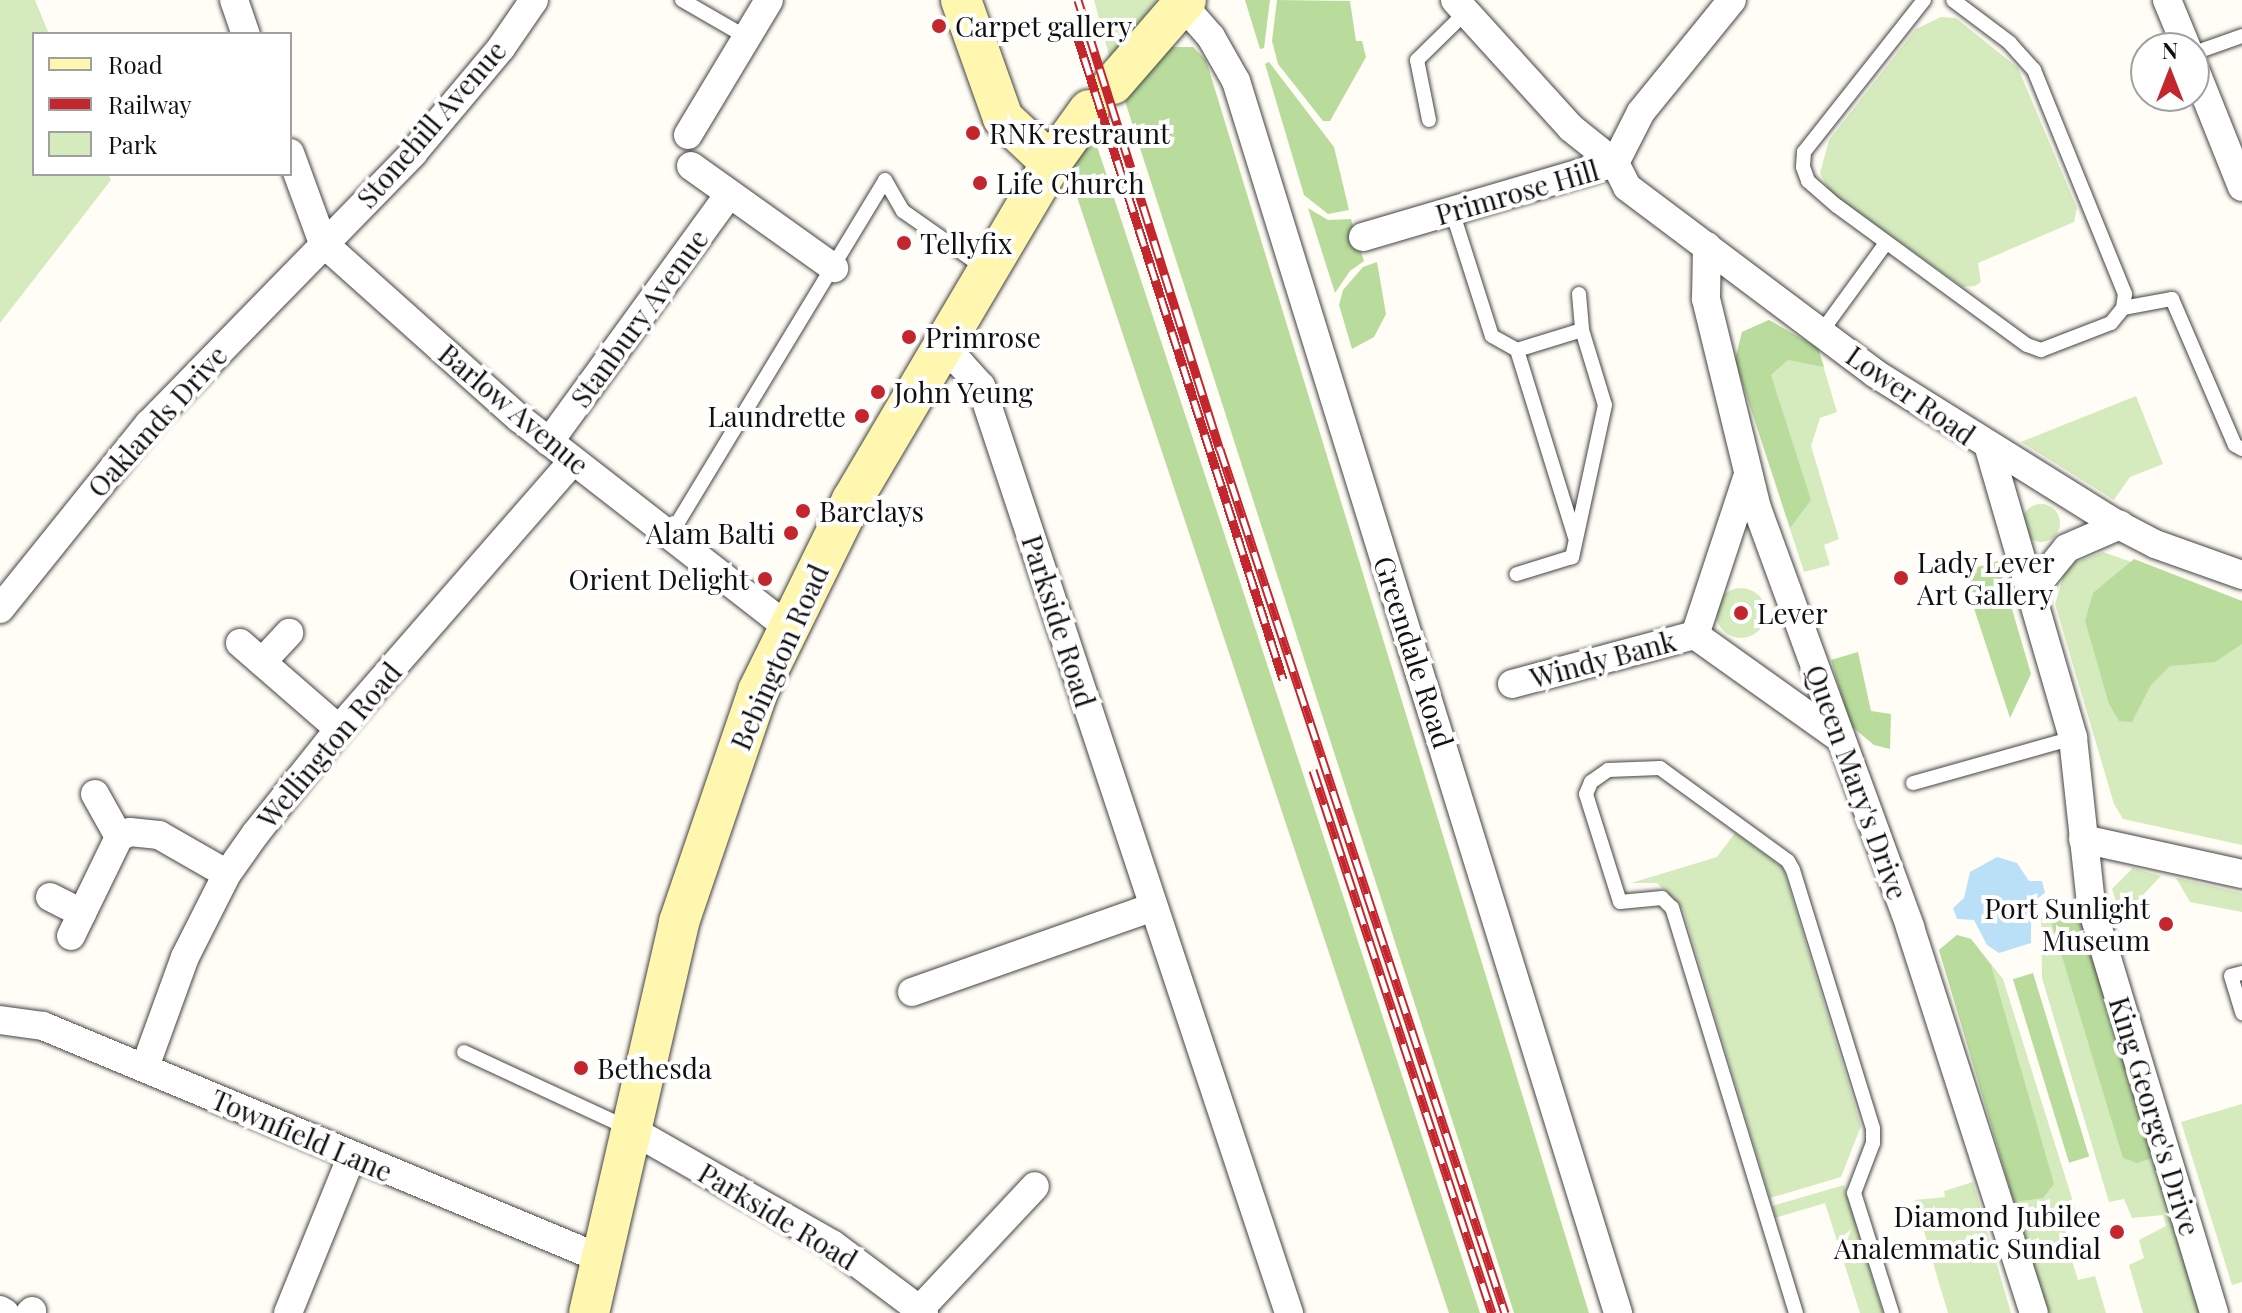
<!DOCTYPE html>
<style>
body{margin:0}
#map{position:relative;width:2242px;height:1313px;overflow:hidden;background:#fffdf5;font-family:"Playfair Display",serif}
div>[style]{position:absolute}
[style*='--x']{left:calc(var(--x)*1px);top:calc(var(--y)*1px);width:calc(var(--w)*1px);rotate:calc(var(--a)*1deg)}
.green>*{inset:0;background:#d5ebbd}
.round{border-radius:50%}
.forest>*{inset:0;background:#b9dc9c;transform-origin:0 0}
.water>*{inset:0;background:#b9e0f7}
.roads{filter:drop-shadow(0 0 2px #444) drop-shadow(0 0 2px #444)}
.service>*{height:14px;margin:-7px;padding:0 7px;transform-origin:7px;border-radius:7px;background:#fff}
.minor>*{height:28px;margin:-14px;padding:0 14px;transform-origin:14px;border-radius:14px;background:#fff}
.secondary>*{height:40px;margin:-20px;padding:0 20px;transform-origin:20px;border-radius:20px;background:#fff6b0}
.rail>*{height:9px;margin-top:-4.5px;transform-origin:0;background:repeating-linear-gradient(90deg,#fff 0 18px,#c4262e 0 36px);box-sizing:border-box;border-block:2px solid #c4262e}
.dots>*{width:22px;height:22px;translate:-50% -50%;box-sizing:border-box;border:4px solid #fff;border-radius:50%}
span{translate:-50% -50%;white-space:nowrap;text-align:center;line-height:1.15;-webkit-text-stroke:8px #fff;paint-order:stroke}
.poi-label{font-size:28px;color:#111}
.left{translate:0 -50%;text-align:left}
.right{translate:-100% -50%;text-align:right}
.street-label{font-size:28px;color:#111}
.legend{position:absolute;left:32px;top:32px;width:260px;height:144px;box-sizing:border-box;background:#fff;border:2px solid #a0a0a0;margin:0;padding:10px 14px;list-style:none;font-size:24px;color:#111}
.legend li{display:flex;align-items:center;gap:16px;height:40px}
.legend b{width:40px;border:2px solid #a0a0a0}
.north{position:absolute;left:2130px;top:32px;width:80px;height:80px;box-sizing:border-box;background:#fff;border:2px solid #a0a0a0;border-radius:50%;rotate:0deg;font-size:22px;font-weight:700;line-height:32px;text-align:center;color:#111}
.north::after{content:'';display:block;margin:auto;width:28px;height:36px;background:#c4262e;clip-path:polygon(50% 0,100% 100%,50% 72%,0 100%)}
</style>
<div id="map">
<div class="green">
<div style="clip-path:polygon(0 0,35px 0,49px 34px,34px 34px,34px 174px,108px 174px,111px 180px,0 323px)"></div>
<div style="clip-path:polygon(1094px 0,1158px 0,1110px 59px)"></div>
<div style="clip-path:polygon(1941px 17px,1956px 18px,2018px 68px,2077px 208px,2074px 222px,1978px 263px,1981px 282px,1975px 286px,1963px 287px,1830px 192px,1820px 173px,1829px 140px,1916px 29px)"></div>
<div style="clip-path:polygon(1769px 320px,1818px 348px,1837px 412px,1820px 418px,1811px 446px,1839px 539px,1824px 545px,1830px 565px,1804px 572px,1735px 360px,1742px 332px)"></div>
<div style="clip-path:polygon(2136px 396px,2163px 464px,2130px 477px,2114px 500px,2021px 442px)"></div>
<div class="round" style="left:2022px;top:504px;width:38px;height:38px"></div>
<div style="clip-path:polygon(2103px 552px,2242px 601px,2242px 845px,2123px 819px,2114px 804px,2055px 604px,2064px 574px,2074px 563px)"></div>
<div class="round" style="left:1716px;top:588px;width:50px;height:50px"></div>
<div style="clip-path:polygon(1735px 833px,1783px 868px,1861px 1126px,1841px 1177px,1770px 1198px,1683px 909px,1657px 883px,1631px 883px,1717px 857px)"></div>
<div style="clip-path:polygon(2133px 868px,2161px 876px,2121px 918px,2112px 889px)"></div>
<div style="clip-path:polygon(2176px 878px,2242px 893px,2242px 912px,2190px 902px)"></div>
<div style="clip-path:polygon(2055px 905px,2082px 913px,2204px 1313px,2143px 1313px,2129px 1265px,2144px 1258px,2139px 1240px,2166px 1226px,2163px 1215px,2132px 1218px,2124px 1199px,2109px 1202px,2042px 978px,2041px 912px)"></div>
<div style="clip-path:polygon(1957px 935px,1971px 939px,2003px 979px,2076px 1211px,2061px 1216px,2067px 1237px,2038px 1252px,2042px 1263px,2072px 1261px,2078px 1280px,2095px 1276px,2106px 1313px,2048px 1313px,1939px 950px)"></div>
<div style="clip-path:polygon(2242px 1104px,2242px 1282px,2232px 1285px,2181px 1122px)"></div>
<div style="clip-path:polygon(1973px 1182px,2011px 1313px,1948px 1313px,1939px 1283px,1915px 1200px,1945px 1197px,1944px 1191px)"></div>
<div style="clip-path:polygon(1844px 1185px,1883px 1313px,1860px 1313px,1825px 1203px,1775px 1218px,1772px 1206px)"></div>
</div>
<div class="forest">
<div style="clip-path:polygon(1245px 0,1270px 0,1264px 48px,1260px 49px)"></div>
<div style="clip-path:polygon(1277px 0,1350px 1px,1356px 41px,1362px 41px,1366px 57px,1330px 121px,1323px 121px,1278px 64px,1272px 41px)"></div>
<div style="clip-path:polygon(1170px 47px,1193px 47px,1206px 60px,1589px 1313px,1514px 1313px,1124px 98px)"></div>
<div style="clip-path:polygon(1269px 62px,1334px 147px,1349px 210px,1328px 214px,1304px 195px,1265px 64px)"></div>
<div style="clip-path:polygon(1094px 137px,1480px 1313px,1449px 1313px,1070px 176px,1074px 161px)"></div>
<div style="clip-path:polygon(1308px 208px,1328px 220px,1351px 219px,1364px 261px,1350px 271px,1335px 293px)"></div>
<div style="clip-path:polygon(1377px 262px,1386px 314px,1374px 337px,1352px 349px,1339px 305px,1343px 290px,1363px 267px)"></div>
<div style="clip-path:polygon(1769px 320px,1818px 348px,1824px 367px,1788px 360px,1771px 375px,1811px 500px,1790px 528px,1735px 360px,1742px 332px)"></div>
<div style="clip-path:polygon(2134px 559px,2242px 601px,2242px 644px,2215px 662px,2170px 666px,2151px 685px,2132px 722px,2119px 721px,2109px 704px,2085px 621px,2093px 593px)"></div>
<div style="clip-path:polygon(1998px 561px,2031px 674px,2010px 718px,1967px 587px,1971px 585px,1967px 570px)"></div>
<div style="clip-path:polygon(1858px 652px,1871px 711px,1891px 714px,1890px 749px,1874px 745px,1850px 725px,1831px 660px)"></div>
<div style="clip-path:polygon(2055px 905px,2082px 913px,2156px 1157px,2137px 1163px,2123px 1158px,2047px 907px)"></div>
<div style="clip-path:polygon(1957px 935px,1971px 939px,1991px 965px,2054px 1184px,2043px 1198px,2014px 1202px,1939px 950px)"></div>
<div style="left:2033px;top:973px;width:192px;height:21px;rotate:73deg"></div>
</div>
<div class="water">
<div style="clip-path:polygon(1997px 857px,2017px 863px,2029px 881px,2042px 881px,2045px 893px,2031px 903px,2031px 943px,1999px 953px,1987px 945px,1974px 920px,1957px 919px,1953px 908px,1964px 898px,1970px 872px)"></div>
</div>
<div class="roads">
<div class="service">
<div style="--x:682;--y:0;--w:74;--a:30"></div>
<div style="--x:1924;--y:0;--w:194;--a:128.3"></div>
<div style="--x:1804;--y:152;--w:15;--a:94"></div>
<div style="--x:1803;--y:167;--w:15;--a:70"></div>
<div style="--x:1808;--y:181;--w:38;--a:41"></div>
<div style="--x:1837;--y:206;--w:235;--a:36.2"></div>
<div style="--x:2027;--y:345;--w:15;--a:20"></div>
<div style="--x:2041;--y:350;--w:75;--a:-21.1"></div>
<div style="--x:2111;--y:323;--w:19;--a:-51"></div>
<div style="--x:2123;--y:308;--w:14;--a:-82"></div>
<div style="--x:2125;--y:294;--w:242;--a:-112.1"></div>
<div style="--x:2034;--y:70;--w:36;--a:-132"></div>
<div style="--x:2010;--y:43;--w:71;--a:-143"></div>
<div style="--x:2194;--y:53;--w:51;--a:-19.5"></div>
<div style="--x:1429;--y:120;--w:61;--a:-101.3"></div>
<div style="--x:1417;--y:60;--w:69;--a:-44.4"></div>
<div style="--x:1452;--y:211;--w:131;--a:72.3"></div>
<div style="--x:1492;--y:336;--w:29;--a:29"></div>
<div style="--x:1517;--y:350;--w:68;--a:-17.1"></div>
<div style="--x:1582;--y:330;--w:78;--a:73"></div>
<div style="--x:1605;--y:405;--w:156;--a:102.2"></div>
<div style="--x:1572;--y:557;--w:58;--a:162.8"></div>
<div style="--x:1579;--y:294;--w:36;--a:85"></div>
<div style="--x:2123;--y:308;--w:50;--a:-10.4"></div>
<div style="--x:2172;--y:299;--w:159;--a:66.7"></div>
<div style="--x:2235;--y:445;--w:8;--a:30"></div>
<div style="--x:1822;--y:331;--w:109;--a:-54"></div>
<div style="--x:1517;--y:350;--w:196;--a:72.8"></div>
<div style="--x:669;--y:537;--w:417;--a:-58.8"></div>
<div style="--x:885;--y:180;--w:36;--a:60"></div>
<div style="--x:903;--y:211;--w:99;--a:35.1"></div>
<div style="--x:1913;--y:783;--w:166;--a:-15.7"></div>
<div style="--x:2242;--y:973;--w:11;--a:165"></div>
<div style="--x:2231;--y:976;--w:39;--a:73"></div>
<div style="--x:464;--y:1052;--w:181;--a:24.9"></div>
<div style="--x:1796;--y:1313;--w:424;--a:-107"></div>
<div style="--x:1672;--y:908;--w:14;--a:-135"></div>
<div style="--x:1662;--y:898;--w:42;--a:174.6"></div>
<div style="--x:1620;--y:902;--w:113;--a:-107.5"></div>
<div style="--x:1586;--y:794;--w:13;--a:-67"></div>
<div style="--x:1591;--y:782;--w:21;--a:-35"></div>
<div style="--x:1608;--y:770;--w:52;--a:-2.2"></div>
<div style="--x:1660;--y:768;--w:158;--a:36"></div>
<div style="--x:1788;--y:861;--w:10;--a:61"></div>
<div style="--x:1793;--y:870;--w:270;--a:72.8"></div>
<div style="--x:1873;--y:1128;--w:15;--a:90"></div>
<div style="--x:1873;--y:1143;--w:53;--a:110.8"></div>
<div style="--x:1854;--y:1193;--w:126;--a:72.4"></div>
</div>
<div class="minor">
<div style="--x:234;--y:0;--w:36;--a:71"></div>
<div style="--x:1455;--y:0;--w:173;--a:47.8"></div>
<div style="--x:1571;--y:128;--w:56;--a:38.5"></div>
<div style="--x:1615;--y:163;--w:27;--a:63"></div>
<div style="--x:1627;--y:187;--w:311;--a:36.9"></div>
<div style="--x:1876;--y:374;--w:277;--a:32"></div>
<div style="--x:2111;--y:521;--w:50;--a:27.6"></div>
<div style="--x:2155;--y:544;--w:92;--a:19.6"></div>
<div style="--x:2167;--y:0;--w:52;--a:67.4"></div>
<div style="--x:1182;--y:4;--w:44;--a:48.7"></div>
<div style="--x:1211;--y:37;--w:51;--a:60.4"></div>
<div style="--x:1236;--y:81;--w:1290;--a:72.77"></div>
<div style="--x:2194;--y:67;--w:129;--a:68.2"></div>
<div style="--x:688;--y:135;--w:157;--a:-59"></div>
<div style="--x:290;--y:153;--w:96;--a:69.9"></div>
<div style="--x:323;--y:243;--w:263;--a:41.8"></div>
<div style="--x:519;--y:418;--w:340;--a:37.9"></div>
<div style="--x:691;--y:166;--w:176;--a:35.5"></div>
<div style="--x:1363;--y:237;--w:263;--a:-16.4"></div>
<div style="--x:1615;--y:163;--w:57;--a:-63"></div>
<div style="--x:1641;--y:112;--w:144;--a:-50.9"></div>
<div style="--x:1707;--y:246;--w:53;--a:91.1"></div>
<div style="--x:1706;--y:299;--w:215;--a:76.3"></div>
<div style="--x:1757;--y:508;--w:446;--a:69.9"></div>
<div style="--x:1910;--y:927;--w:405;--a:72.2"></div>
<div style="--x:940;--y:351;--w:23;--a:31"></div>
<div style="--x:960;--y:363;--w:31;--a:48"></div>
<div style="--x:981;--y:386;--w:977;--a:71.62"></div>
<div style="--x:549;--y:442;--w:306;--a:-54"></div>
<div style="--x:1989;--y:448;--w:302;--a:73.8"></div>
<div style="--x:2073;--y:738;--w:168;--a:83.8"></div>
<div style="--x:2091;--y:905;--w:426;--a:73.2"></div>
<div style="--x:2032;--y:591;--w:55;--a:-50.9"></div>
<div style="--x:2067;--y:548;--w:58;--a:-23.5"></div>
<div style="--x:0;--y:609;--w:238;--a:-51.2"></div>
<div style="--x:149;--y:424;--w:378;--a:-45.7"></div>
<div style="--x:413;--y:153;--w:137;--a:-50"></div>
<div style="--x:501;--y:48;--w:58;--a:-55.5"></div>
<div style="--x:1695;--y:635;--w:169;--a:-71.7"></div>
<div style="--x:240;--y:643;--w:131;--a:41"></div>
<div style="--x:262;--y:662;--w:40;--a:-47"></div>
<div style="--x:1512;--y:684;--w:189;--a:-15"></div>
<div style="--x:1695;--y:635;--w:179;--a:35.5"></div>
<div style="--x:95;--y:794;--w:49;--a:60.8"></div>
<div style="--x:2083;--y:839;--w:163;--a:12.4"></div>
<div style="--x:50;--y:897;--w:36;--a:27"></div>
<div style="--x:71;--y:936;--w:110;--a:-64.1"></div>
<div style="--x:119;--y:837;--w:12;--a:-24"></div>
<div style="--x:130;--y:832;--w:29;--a:6"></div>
<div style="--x:159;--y:835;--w:78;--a:29.8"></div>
<div style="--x:912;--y:992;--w:256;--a:-19.4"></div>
<div style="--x:0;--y:1020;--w:43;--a:7.9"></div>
<div style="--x:43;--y:1026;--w:606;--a:22.63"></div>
<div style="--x:145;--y:1067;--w:117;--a:-70"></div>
<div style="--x:185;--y:957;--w:93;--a:-63.2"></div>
<div style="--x:227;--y:874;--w:50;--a:-54.7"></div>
<div style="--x:256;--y:833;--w:133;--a:-51.4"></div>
<div style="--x:339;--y:729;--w:356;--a:-48.9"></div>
<div style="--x:632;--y:1130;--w:230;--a:29.7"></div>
<div style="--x:832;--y:1244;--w:115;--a:36.9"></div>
<div style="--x:920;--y:1309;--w:168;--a:-46.9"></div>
<div style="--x:0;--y:1310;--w:6;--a:31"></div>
<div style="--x:30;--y:1313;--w:3;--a:-45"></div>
<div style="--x:288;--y:1313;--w:167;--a:-67.9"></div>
</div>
<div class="secondary">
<div style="--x:961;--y:0;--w:125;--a:70.4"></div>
<div style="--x:1003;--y:118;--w:66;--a:43.2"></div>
<div style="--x:1113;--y:84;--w:111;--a:-49"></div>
<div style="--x:589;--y:1313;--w:401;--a:-77"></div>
<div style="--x:679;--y:922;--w:244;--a:-71.1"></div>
<div style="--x:758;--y:691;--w:213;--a:-63.8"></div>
<div style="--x:852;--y:500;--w:391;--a:-59.4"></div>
<div style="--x:1051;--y:163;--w:65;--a:-54.4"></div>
</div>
</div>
<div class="rail">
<div style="--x:1078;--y:0;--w:471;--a:72.5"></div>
<div style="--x:1220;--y:449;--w:910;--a:71.74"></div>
<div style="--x:1073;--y:23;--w:689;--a:72.25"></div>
<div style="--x:1313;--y:770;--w:572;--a:71.76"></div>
</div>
<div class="dots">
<div style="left:939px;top:26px;background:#c4262e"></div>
<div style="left:973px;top:133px;background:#c4262e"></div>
<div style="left:980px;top:183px;background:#c4262e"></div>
<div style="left:904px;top:243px;background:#c4262e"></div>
<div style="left:909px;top:337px;background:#c4262e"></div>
<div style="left:878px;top:392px;background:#c4262e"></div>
<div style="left:862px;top:416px;background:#c4262e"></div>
<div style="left:803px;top:511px;background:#c4262e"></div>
<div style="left:791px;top:533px;background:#c4262e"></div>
<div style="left:1901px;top:578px;background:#c4262e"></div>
<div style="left:765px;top:579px;background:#c4262e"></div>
<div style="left:1741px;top:613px;background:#c4262e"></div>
<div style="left:2166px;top:924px;background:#c4262e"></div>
<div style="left:581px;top:1068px;background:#c4262e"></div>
<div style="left:2117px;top:1232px;background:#c4262e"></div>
</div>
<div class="poi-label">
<span class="left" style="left:955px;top:26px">Carpet gallery</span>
<span class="left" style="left:989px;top:133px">RNK restraunt</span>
<span class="left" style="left:996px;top:183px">Life Church</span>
<span class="left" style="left:920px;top:243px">Tellyfix</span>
<span class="left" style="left:925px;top:337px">Primrose</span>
<span class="left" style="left:894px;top:392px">John Yeung</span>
<span class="right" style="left:846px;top:416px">Laundrette</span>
<span class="left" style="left:819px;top:511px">Barclays</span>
<span class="right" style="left:775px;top:533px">Alam Balti</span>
<span class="left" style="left:1917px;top:578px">Lady Lever<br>Art Gallery</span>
<span class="right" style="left:749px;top:579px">Orient Delight</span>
<span class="left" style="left:1757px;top:613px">Lever</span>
<span class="right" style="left:2150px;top:924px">Port Sunlight<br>Museum</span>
<span class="left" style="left:597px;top:1068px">Bethesda</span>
<span class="right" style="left:2101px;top:1232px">Diamond Jubilee<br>Analemmatic Sundial</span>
</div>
<div class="street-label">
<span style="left:431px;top:124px;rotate:-49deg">Stonehill Avenue</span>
<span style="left:1517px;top:192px;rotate:-16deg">Primrose Hill</span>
<span style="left:639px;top:318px;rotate:-54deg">Stanbury Avenue</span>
<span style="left:1911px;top:395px;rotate:35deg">Lower Road</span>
<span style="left:514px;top:409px;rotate:40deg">Barlow Avenue</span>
<span style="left:157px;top:421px;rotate:-48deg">Oaklands Drive</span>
<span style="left:1059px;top:621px;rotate:72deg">Parkside Road</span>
<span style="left:1414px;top:652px;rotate:72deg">Greendale Road</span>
<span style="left:779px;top:657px;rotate:-66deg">Bebington Road</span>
<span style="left:1603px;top:659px;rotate:-15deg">Windy Bank</span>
<span style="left:329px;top:745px;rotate:-50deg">Wellington Road</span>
<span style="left:1857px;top:782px;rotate:70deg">Queen Mary's Drive</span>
<span style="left:2155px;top:1116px;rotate:73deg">King George's Drive</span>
<span style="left:302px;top:1135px;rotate:23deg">Townfield Lane</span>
<span style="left:778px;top:1216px;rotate:31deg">Parkside Road</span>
</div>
<ul class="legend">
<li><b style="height:10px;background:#fff6b0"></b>Road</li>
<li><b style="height:10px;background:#c4262e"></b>Railway</li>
<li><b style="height:22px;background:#d5ebbd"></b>Park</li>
</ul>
<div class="north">N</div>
</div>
